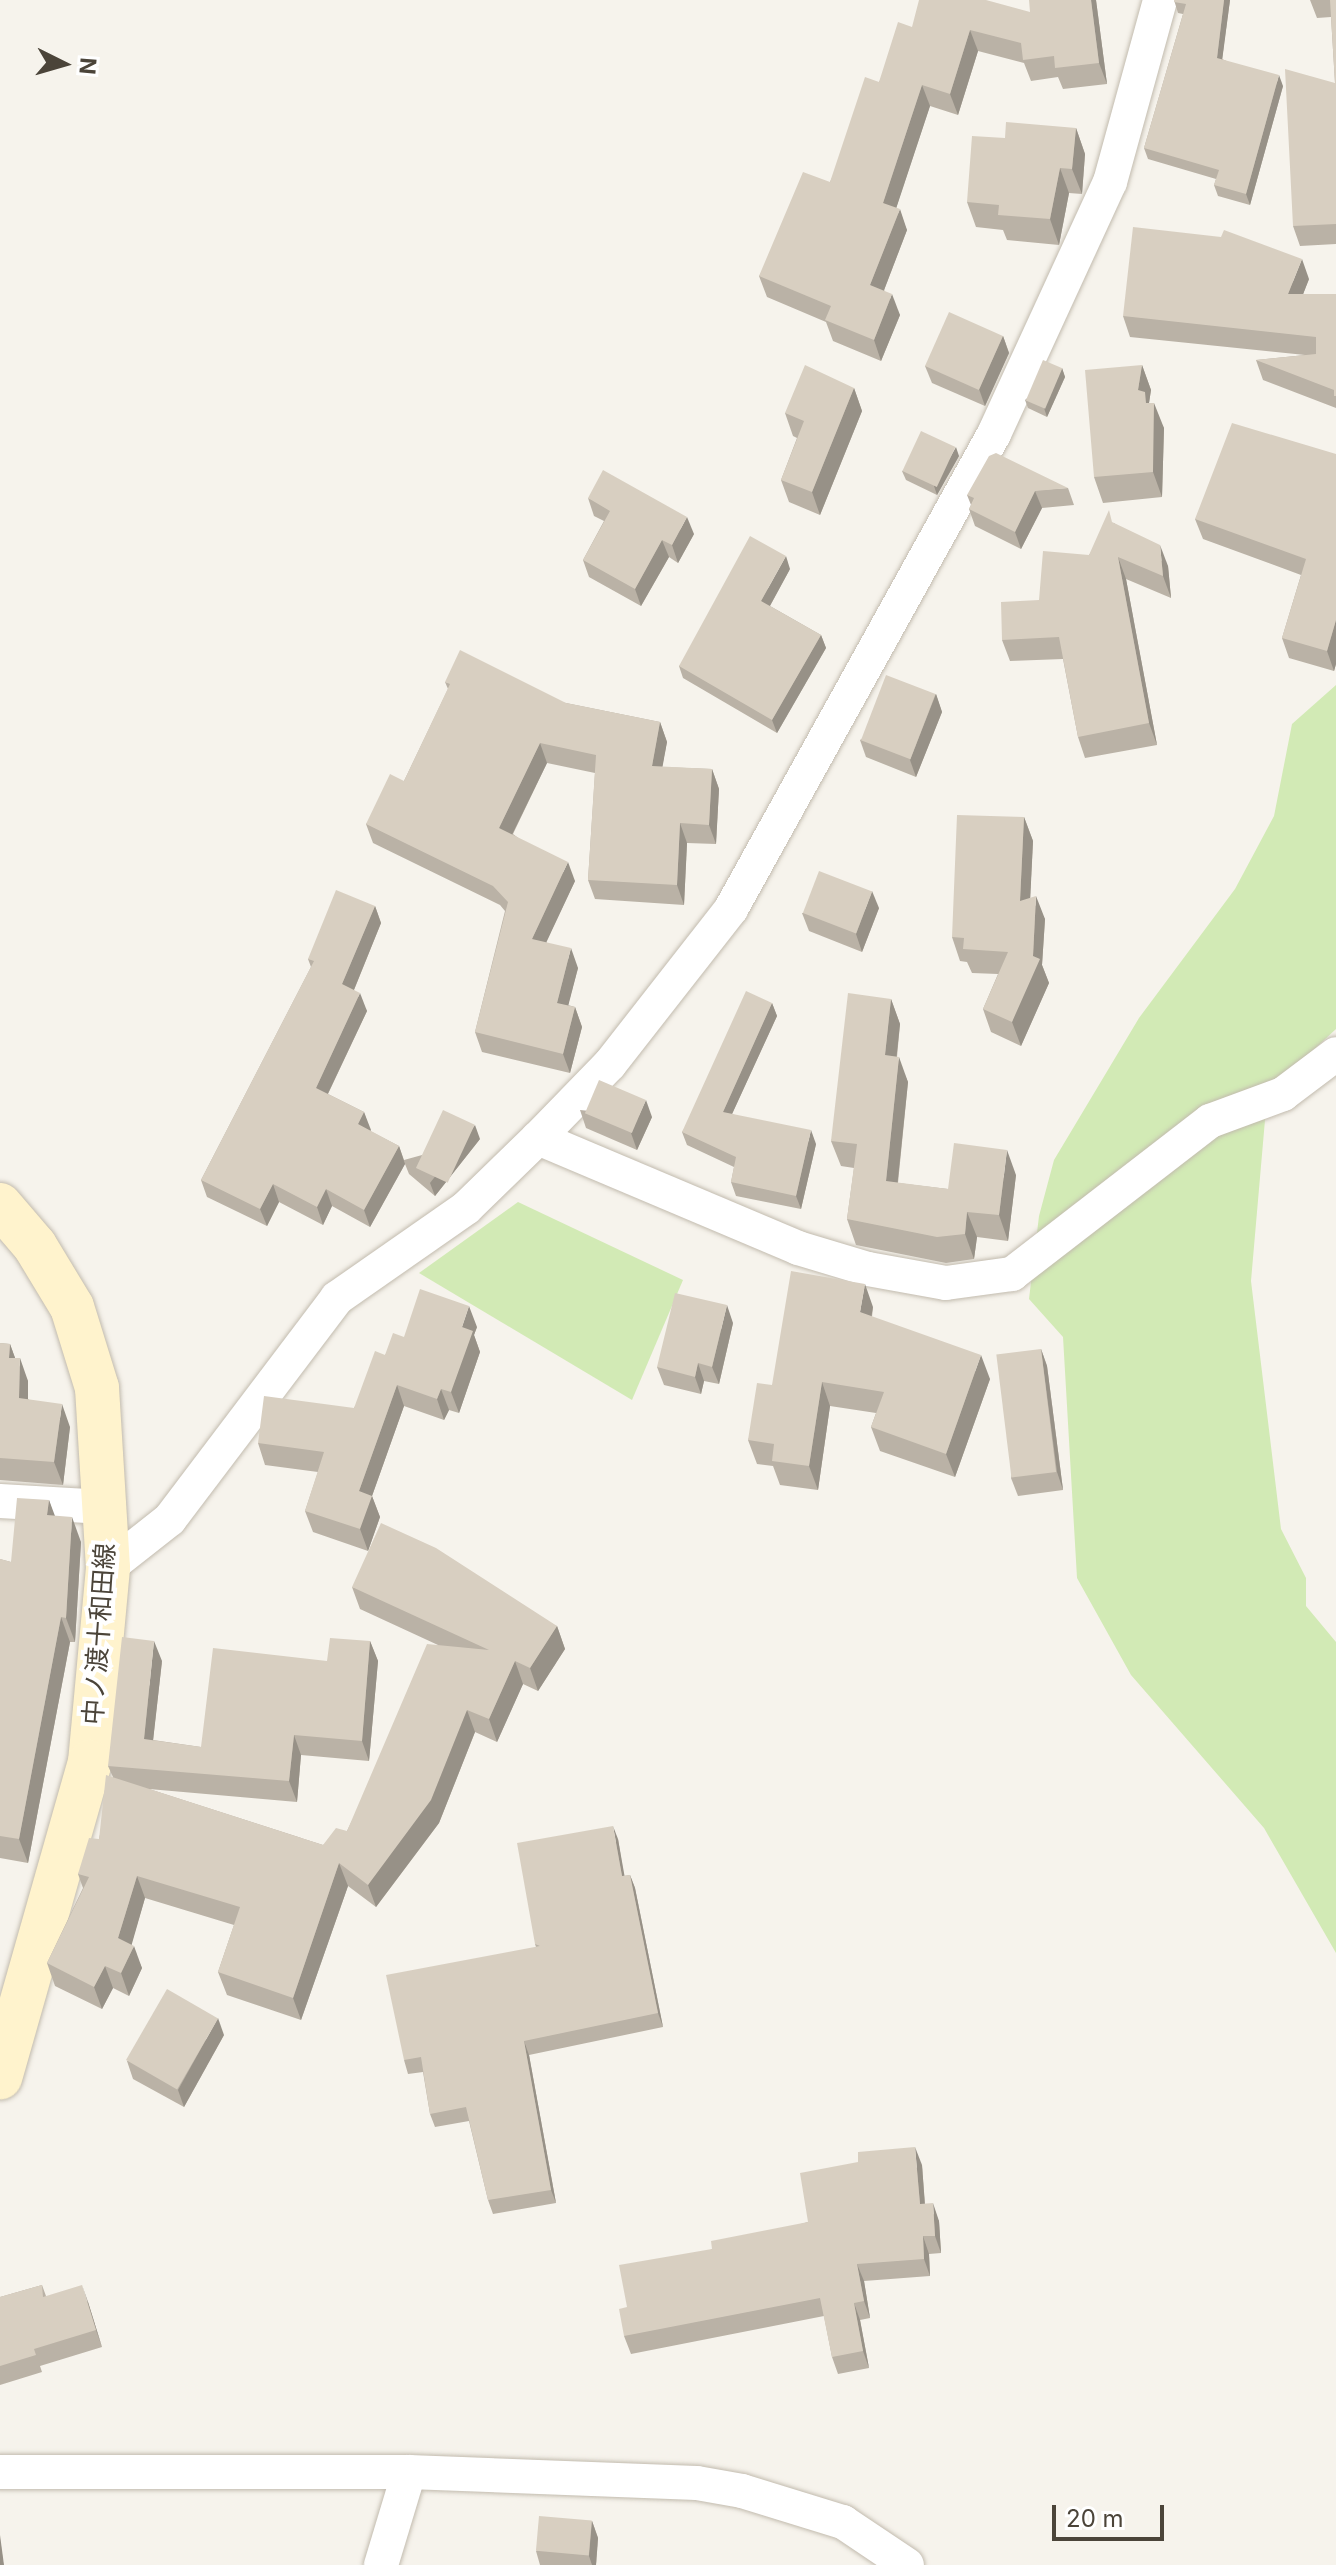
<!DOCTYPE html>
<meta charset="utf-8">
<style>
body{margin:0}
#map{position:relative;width:1336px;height:2565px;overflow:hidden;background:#f6f3ec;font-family:Inter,"Noto Sans JP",sans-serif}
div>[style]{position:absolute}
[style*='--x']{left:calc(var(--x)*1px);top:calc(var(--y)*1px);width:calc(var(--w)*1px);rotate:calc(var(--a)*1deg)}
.green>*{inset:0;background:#d2eab5}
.roads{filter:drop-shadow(0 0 2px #c2bbae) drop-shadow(0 0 2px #c2bbae)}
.street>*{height:34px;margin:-17px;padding:0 17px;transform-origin:17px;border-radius:17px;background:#fff}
.secondary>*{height:44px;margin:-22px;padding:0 22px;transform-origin:22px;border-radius:22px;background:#fff3cd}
.wall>*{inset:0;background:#bab2a6}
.shaded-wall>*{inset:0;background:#979187}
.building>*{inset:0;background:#d8cfc1;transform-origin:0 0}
span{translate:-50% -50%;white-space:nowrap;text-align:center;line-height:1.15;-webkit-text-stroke:8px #fff;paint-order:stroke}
.street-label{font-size:26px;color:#4b4439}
.north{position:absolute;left:24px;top:24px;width:80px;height:80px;-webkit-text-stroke:6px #fff;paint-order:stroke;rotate:95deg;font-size:22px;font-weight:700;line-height:32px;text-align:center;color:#4b4439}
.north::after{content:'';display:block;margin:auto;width:28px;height:36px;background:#4b4439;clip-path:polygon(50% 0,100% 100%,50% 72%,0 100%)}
.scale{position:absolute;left:1052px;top:2505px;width:112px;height:36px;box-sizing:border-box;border:4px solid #4b4439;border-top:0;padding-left:10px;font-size:24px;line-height:28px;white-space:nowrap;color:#4b4439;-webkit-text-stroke:6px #fff;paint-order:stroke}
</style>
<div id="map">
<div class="green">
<div style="clip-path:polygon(1336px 685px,1336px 1029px,1281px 1080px,1265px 1120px,1251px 1281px,1281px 1529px,1306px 1578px,1306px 1606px,1336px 1642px,1336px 1953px,1264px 1828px,1131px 1675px,1077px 1578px,1063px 1337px,1029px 1299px,1039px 1216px,1054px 1160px,1139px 1018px,1235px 889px,1274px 816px,1292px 724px)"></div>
<div style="clip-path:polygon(518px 1202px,683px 1280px,632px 1400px,419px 1273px)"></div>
</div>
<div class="roads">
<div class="street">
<div style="--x:538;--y:1138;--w:282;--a:22.9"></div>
<div style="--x:798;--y:1248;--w:73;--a:16.7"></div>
<div style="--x:868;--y:1269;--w:79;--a:10.2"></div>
<div style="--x:946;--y:1283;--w:67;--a:-7.8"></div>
<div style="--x:1012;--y:1274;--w:250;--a:-37.7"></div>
<div style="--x:1210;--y:1121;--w:78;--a:-20.3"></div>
<div style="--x:1283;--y:1094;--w:66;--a:-37"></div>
<div style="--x:0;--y:1501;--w:105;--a:3.3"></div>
<div style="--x:108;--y:1568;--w:79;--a:-38.3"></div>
<div style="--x:170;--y:1519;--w:277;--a:-52.9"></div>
<div style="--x:337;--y:1298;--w:157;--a:-34.9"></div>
<div style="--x:466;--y:1208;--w:100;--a:-44.2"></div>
<div style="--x:538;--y:1138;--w:103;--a:-45.8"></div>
<div style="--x:610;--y:1064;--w:197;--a:-52"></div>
<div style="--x:731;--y:909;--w:543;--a:-61.03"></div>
<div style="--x:994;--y:434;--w:277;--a:-65.3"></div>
<div style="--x:1110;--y:182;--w:189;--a:-74.6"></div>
<div style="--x:0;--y:2472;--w:409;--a:0"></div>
<div style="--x:409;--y:2472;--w:288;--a:2.2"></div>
<div style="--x:697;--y:2483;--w:46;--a:10.1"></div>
<div style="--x:742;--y:2491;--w:106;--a:17.1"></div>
<div style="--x:843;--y:2522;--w:77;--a:33.9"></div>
<div style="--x:381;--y:2565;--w:97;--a:-73.2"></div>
</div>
<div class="secondary">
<div style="--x:0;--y:1205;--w:54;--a:49.5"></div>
<div style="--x:35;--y:1246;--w:71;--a:58.8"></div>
<div style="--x:72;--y:1307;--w:85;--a:72.8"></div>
<div style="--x:97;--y:1388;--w:180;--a:86.5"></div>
<div style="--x:108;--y:1568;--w:195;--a:95.3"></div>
<div style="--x:90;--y:1762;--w:328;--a:105.9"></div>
</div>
</div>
<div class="wall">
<div style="clip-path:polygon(1096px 0,1107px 84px,1063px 89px,1058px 77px,1031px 81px,1024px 63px,978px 51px,958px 115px,930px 106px,896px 208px,907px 230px,884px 290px,900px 315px,881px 361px,833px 341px,826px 322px,767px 297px,759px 276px,830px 182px,879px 82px,912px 27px,1030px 12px)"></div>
<div style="clip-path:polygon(1174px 0,1230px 0,1222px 59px,1283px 86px,1250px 205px,1218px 196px,1214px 185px,1216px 179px,1148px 159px,1144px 148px,1183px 14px,1178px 13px)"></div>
<div style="clip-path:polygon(1310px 0,1336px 0,1336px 244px,1300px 246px,1293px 226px,1335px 83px,1331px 17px,1317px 18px)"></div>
<div style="clip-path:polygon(1076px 128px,1085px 154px,1082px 194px,1069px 193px,1059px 245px,1007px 240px,1003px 230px,976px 227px,967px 202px,1005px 138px)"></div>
<div style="clip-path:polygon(1309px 279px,1303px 294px,1336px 294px,1336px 408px,1263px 380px,1256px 360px,1305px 355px,1130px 337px,1123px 316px)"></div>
<div style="clip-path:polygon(1003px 336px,1009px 353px,985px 406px,932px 383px,925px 366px)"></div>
<div style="clip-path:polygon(1142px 365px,1151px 390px,1149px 403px,1164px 428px,1162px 497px,1103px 503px,1094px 477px)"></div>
<div style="clip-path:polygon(1062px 368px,1065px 377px,1047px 417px,1028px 408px,1025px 400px)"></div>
<div style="clip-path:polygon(854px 388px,862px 411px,820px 515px,789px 502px,781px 480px,797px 438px,793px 436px,785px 413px)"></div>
<div style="clip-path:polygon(1336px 454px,1336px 664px,1334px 671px,1289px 658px,1282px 638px,1301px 575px,1203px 539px,1195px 519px)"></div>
<div style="clip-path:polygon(959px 456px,937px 495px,906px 480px,902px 471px)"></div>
<div style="clip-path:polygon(1068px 488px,1074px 505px,1042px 508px,1021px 549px,975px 526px,969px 509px,971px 505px,967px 495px)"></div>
<div style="clip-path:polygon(588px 498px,694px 534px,678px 563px,669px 557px,641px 606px,589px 577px,583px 560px,604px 521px,594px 516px)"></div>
<div style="clip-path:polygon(1114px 523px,1168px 566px,1171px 598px,1126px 579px,1157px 745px,1085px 758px,1078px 737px,1063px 659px,1010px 661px,1002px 640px,1039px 600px,1089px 555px)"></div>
<div style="clip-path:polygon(790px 569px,770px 606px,821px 635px,826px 648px,777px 733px,683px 678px,679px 666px)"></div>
<div style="clip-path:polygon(445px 682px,566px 703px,660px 722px,667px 742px,662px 767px,712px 769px,719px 789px,716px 844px,687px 843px,684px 905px,595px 899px,588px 880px,595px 773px,547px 763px,513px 834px,575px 881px,546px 942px,578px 968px,568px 1005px,575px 1007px,582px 1027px,570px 1073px,482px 1052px,475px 1032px,505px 911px,500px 905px,373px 843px,366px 824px,404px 781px,448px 689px)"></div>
<div style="clip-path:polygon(936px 694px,942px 712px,916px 777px,866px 757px,860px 740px)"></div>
<div style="clip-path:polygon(1024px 817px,1033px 841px,1030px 898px,1045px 919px,1042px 965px,1049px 983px,1021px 1046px,991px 1032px,983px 1009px,998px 974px,972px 973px,967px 962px,960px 961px,952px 937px)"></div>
<div style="clip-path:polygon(375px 906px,381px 923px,354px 990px,367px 1011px,328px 1094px,364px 1112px,370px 1131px,399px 1146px,404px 1160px,480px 1139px,435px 1196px,409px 1174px,405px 1164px,370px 1227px,332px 1206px,323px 1225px,279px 1202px,267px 1226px,207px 1197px,201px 1180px,311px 967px,308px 959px)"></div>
<div style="clip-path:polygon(879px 908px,862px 952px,809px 931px,802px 913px)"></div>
<div style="clip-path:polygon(891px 999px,900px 1024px,897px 1057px,908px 1082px,898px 1183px,948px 1189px,1016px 1175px,1008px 1241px,977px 1237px,974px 1259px,946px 1263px,856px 1245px,847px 1219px,854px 1168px,841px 1166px,831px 1141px)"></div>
<div style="clip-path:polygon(772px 1003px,777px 1016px,732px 1114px,816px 1144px,801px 1209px,736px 1196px,731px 1182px,734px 1167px,687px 1145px,682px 1132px)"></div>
<div style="clip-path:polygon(580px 1110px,652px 1117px,637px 1150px,586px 1128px)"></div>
<div style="clip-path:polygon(873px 1307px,872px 1317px,990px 1379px,955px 1477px,880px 1451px,871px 1427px,876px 1413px,830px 1406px,818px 1490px,780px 1485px,773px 1466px,757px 1464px,748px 1440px,772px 1385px)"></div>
<div style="clip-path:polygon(733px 1323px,719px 1384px,704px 1381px,701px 1394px,664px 1385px,657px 1367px)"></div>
<div style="clip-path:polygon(477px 1327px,474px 1335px,480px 1352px,459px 1413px,449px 1410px,444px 1420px,404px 1406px,372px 1496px,380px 1517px,368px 1551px,313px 1532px,305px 1511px,318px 1472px,265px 1465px,258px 1443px,354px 1408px,385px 1355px,404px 1337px)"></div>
<div style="clip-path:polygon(0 1343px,10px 1344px,15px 1358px,28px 1381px,28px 1399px,70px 1427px,63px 1485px,0 1480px)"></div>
<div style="clip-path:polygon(1041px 1349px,1047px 1366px,1063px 1490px,1018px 1496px,1011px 1478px)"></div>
<div style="clip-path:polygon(49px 1500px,54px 1516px,81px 1542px,75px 1642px,70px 1642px,28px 1863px,0 1858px,0 1559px,11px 1562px)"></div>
<div style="clip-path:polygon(352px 1587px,557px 1626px,565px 1649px,538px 1691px,523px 1684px,497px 1742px,475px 1732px,439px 1823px,376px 1907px,348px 1886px,301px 2020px,227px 1995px,218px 1972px,234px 1925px,145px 1898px,131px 1945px,142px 1968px,129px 1996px,113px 1988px,102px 2009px,55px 1986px,47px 1963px,83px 1888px,78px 1874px,99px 1839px,113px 1777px,108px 1766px,162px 1661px,153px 1740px,201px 1747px,327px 1661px,370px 1641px,378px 1661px,369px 1761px,301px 1755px,297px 1802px,149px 1789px,323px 1845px,347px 1831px,438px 1645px,360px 1609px)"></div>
<div style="clip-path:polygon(618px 1839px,624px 1876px,630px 1875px,635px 1888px,663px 2027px,529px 2055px,556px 2203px,493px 2214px,488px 2200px,469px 2121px,435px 2127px,430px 2114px,423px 2072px,408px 2074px,404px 2060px,536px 1947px,535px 1944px)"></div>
<div style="clip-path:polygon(224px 2035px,184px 2107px,133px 2079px,127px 2061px)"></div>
<div style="clip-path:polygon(922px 2165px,925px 2204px,939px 2221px,941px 2253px,929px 2254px,930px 2276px,864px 2281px,870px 2318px,860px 2320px,869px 2368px,838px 2374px,832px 2357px,824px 2316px,631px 2354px,624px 2336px,627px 2307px,712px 2249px,808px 2222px)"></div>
<div style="clip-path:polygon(42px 2285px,46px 2296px,88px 2302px,102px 2347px,40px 2366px,42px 2372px,0 2385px,0 2297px)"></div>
<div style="clip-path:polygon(592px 2521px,598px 2538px,596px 2565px,540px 2565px,536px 2551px)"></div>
</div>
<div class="shaded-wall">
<div style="clip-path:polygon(1091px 0,1096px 0,1107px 84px,1099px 63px)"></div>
<div style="clip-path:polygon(1224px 0,1230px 0,1221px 69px,1217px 58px)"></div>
<div style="clip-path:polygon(970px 30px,978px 51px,958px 115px,950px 94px)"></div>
<div style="clip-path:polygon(1279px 75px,1283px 86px,1250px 205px,1246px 194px)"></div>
<div style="clip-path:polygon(922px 85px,930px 106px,891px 224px,883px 203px)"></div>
<div style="clip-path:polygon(1076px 128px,1085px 154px,1082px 194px,1072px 169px)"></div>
<div style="clip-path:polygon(1060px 168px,1069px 193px,1059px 245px,1050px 219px)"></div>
<div style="clip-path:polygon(900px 209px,907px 230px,878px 306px,870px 285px)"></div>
<div style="clip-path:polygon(1302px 259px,1309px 279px,1295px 315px,1288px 294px)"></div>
<div style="clip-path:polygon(892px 294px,900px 315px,881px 361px,874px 340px)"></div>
<div style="clip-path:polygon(1003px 336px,1009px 353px,985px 406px,979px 389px)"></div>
<div style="clip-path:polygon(1142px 365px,1151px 390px,1149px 403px,1154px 403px,1164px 428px,1162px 497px,1153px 472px,1138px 390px)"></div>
<div style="clip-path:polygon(1062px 368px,1065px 377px,1047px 417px,1044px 408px)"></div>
<div style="clip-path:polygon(854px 388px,862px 411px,820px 515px,812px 492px)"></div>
<div style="clip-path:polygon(956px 447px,959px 456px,937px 495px,934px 486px)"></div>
<div style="clip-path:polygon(1035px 491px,1042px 508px,1021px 549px,1015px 532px)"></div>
<div style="clip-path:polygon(687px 517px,694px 534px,678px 563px,672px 545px)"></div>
<div style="clip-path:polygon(662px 540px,669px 557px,641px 606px,635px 589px)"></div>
<div style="clip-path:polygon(1160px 545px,1168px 566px,1171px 598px,1163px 576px)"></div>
<div style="clip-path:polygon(786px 556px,790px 569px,766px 613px,761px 601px)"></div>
<div style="clip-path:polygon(1118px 557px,1126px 579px,1157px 745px,1149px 723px)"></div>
<div style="clip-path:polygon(1336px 620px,1336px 664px,1334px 671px,1327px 651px)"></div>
<div style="clip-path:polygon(821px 635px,826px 648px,777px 733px,772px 720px)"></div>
<div style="clip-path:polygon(936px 694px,942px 712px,916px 777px,910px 760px)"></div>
<div style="clip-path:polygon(660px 722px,667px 742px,659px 786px,652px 766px)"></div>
<div style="clip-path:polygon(540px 743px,547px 763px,506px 847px,499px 828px)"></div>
<div style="clip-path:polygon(712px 769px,719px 789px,716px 844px,709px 825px)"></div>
<div style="clip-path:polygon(1024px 817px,1033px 841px,1029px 924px,1020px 901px)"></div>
<div style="clip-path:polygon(680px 823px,687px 843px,684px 905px,677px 885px)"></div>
<div style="clip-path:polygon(568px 862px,575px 881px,539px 958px,532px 939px)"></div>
<div style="clip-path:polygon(872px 891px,879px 908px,862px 952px,856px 934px)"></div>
<div style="clip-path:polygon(1036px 896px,1045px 919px,1042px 965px,1049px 983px,1021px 1046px,1012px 1022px,1033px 956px)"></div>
<div style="clip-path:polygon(375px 906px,381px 923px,349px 1002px,342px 984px)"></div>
<div style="clip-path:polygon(571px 948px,578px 968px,564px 1022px,557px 1003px)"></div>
<div style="clip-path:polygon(360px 993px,367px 1011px,322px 1106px,316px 1088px)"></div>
<div style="clip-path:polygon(891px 999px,900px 1024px,894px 1080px,885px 1055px)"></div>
<div style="clip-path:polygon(772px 1003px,777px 1016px,727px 1125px,723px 1112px)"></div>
<div style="clip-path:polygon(575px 1007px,582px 1027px,570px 1073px,563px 1054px)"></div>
<div style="clip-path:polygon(899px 1057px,908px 1082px,895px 1207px,886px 1181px)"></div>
<div style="clip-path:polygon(646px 1100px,652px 1117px,637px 1150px,631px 1133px)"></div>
<div style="clip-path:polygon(364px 1112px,371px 1130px,365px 1142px,358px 1124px)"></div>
<div style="clip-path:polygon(475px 1125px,480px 1139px,435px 1196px,430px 1183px)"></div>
<div style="clip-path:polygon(811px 1130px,816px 1144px,801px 1209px,796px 1196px)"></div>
<div style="clip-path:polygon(399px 1146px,405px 1164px,370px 1227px,364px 1210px)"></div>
<div style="clip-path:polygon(1007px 1150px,1016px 1175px,1008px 1241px,999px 1215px)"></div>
<div style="clip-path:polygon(273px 1184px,279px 1202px,267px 1226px,260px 1209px)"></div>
<div style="clip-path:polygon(326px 1189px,332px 1206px,323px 1225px,317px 1207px)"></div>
<div style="clip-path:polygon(967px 1212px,977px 1237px,974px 1259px,965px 1234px)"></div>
<div style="clip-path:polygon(865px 1284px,873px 1307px,868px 1336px,860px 1312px)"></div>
<div style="clip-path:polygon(727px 1305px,733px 1323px,719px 1384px,712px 1367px)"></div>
<div style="clip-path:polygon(469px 1306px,477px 1327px,474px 1335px,480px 1352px,459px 1413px,451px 1392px,462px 1327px)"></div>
<div style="clip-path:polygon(10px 1344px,18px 1366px,9px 1358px)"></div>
<div style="clip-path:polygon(1041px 1349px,1047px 1366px,1063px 1490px,1057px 1472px)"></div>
<div style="clip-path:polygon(981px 1355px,990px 1379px,955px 1477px,946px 1454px)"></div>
<div style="clip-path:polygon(20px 1358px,28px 1381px,28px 1421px,19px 1398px)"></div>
<div style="clip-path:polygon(698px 1363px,704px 1381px,701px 1394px,695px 1377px)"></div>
<div style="clip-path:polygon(822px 1382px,830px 1406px,818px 1490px,809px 1466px)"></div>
<div style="clip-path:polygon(397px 1385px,404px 1406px,372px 1496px,380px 1517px,368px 1551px,360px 1529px,359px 1491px)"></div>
<div style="clip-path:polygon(441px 1389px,449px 1410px,444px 1420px,437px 1399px)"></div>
<div style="clip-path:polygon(62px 1404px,70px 1427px,63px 1485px,54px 1462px)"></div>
<div style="clip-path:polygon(49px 1500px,58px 1524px,47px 1515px)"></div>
<div style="clip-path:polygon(72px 1517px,81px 1542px,75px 1642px,66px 1618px)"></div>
<div style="clip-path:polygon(61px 1617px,70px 1642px,28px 1863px,19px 1839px)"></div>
<div style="clip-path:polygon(557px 1626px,565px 1649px,538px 1691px,530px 1668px)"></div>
<div style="clip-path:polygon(154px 1641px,162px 1661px,151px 1759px,144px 1739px)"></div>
<div style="clip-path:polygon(370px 1641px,378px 1661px,369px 1761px,362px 1741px)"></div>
<div style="clip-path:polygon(515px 1661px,523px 1684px,497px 1742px,489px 1719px)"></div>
<div style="clip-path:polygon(467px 1710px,475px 1732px,439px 1823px,376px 1907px,368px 1885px)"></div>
<div style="clip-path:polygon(294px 1735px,301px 1755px,297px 1802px,289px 1781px)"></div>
<div style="clip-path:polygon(613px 1826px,618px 1839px,627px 1890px,622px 1876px)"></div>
<div style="clip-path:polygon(339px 1863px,348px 1886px,301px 2020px,293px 1998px)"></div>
<div style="clip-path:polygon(630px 1875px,635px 1888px,663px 2027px,658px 2013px)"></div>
<div style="clip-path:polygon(137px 1876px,145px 1898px,127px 1961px,118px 1938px)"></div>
<div style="clip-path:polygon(134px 1946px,142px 1968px,129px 1996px,121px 1973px)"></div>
<div style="clip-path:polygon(105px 1966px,113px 1988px,102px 2009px,94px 1987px)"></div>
<div style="clip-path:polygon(218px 2018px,224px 2035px,184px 2107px,178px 2090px)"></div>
<div style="clip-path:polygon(524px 2041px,529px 2055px,556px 2203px,551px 2190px)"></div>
<div style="clip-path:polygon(915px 2147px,922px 2165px,926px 2221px,920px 2204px)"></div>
<div style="clip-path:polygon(933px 2203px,939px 2221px,941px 2253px,935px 2236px)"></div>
<div style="clip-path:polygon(923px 2236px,929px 2254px,930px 2276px,924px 2259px)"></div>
<div style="clip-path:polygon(857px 2264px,864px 2281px,870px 2318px,864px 2301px)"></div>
<div style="clip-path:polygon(82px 2285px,88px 2302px,102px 2347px,96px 2330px)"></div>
<div style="clip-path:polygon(854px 2303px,860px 2320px,869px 2368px,863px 2351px)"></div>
<div style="clip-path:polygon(592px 2521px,598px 2538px,596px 2565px,592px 2565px,589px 2556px)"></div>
<div style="clip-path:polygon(0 2535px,4px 2565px,0 2565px)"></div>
</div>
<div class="building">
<div style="clip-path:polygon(919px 0,986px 0,1030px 12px,1029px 0,1091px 0,1099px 63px,1055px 68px,1054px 56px,1023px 60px,1021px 43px,970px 30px,950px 94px,922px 85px,883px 203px,900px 209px,870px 285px,892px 294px,874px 340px,825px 320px,831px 306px,759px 276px,803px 172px,830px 182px,865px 77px,879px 82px,898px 22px,912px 27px)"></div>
<div style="clip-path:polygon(1174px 0,1224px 0,1217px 58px,1279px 75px,1246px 194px,1214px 185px,1219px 170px,1144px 148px,1186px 4px,1174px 2px)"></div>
<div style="clip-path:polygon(1330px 0,1336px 0,1336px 224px,1293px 226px,1285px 69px,1335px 83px)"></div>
<div style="clip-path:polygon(1006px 122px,1076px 128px,1072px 169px,1060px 168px,1050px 219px,998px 215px,999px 205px,967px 202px,972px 136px,1005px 138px)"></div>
<div style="clip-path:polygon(1133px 227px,1221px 237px,1224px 230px,1302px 259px,1288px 294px,1336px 294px,1336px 396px,1334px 396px,1334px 390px,1256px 360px,1316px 354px,1316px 337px,1123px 316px)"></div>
<div style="left:949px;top:312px;width:59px;height:59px;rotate:24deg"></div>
<div style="left:1043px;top:360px;width:21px;height:44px;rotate:23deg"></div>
<div style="clip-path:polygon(805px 365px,854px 388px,812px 492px,781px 480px,804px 421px,785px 413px)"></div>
<div style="clip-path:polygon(1142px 365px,1138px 390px,1145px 392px,1146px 403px,1154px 403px,1153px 472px,1094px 477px,1085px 370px)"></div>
<div style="clip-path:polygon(1232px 423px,1336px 454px,1336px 620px,1327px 651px,1282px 638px,1306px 559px,1195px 519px)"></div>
<div style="left:921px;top:431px;width:38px;height:44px;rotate:25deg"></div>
<div style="clip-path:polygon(996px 453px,1068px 488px,1035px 491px,1015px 532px,969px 509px,974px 498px,967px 495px,989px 456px)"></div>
<div style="clip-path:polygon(603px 470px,687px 517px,672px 545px,662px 540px,635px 589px,583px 560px,610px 511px,588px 498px)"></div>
<div style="clip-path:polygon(1109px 510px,1112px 522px,1160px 545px,1163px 576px,1118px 557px,1149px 723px,1078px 737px,1059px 637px,1002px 640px,1001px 602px,1039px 600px,1043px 551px,1089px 555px)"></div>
<div style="clip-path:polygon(750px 536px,786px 556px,761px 601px,821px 635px,772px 720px,679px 666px)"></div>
<div style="clip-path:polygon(460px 650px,566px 703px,660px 722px,652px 766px,712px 769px,709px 825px,680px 823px,677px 885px,588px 880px,596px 755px,540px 743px,499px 828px,568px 862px,532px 939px,571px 948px,557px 1003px,575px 1007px,563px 1054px,475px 1032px,508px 902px,493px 886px,366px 824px,390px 774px,404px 781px,450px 684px,445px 682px)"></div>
<div style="left:886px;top:675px;width:53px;height:70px;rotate:21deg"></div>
<div style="clip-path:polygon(957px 815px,1024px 817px,1020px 901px,1036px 896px,1033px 956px,1040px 959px,1012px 1022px,983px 1009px,1008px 952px,963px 949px,964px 938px,952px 937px)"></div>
<div style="left:819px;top:871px;width:57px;height:45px;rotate:21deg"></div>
<div style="clip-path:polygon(336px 890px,375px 906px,342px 984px,360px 993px,316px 1088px,364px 1112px,358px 1124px,399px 1146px,364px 1210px,326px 1189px,317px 1207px,273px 1184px,260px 1209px,201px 1180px,314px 961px,308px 959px)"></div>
<div style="clip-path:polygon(746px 991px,772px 1003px,723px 1112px,811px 1130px,796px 1196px,731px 1182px,736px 1157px,682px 1132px)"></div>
<div style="clip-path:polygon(848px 993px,891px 999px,885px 1055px,899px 1057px,886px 1181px,948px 1189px,954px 1143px,1007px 1150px,999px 1215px,967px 1212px,965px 1234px,937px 1237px,847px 1219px,857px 1144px,831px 1141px)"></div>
<div style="left:599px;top:1080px;width:51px;height:36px;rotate:23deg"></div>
<div style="left:443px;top:1110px;width:35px;height:64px;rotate:25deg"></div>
<div style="clip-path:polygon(791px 1271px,865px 1284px,860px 1312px,981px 1355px,946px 1454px,871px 1427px,884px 1392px,822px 1382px,809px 1466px,772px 1461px,774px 1444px,748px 1440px,757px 1383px,772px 1385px)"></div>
<div style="clip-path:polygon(420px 1289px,469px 1306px,462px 1327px,473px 1331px,451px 1392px,441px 1389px,437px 1399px,397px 1385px,359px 1491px,372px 1496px,360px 1529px,305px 1511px,324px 1452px,258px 1443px,264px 1396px,354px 1408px,375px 1351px,385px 1355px,393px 1333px,404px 1337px)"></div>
<div style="clip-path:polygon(675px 1293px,727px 1305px,712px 1367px,698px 1363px,695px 1377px,657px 1367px)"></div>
<div style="clip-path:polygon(0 1343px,10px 1344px,9px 1358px,20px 1358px,19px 1398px,62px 1404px,54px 1462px,0 1458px)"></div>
<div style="left:1041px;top:1349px;width:124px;height:45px;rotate:83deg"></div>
<div style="clip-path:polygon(17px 1498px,49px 1500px,47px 1515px,72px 1517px,66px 1618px,61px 1617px,19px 1839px,0 1836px,0 1559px,11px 1562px)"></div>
<div style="clip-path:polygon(381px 1523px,436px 1548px,557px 1626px,530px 1668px,515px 1661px,489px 1719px,467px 1710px,431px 1800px,368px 1885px,339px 1863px,293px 1998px,218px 1972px,240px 1907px,137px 1876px,118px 1938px,134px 1946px,121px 1973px,105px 1966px,94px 1987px,47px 1963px,89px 1877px,78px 1874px,89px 1838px,99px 1839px,106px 1775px,323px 1845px,336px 1828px,347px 1831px,427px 1644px,489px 1650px,352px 1587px)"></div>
<div style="clip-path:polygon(122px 1637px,154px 1641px,144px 1739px,201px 1747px,213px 1648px,327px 1661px,330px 1638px,370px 1641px,362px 1741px,294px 1735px,289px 1781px,108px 1766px)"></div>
<div style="clip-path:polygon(613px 1826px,622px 1876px,630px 1875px,658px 2013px,524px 2041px,551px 2190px,488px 2200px,466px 2107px,430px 2114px,421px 2057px,404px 2060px,386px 1975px,540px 1946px,535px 1944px,517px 1843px)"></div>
<div style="left:167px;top:1989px;width:59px;height:82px;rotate:30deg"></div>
<div style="clip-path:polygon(915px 2147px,920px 2204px,933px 2203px,935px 2236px,923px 2236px,924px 2259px,857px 2264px,864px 2301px,854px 2303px,863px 2351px,832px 2357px,820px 2298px,624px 2336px,619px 2309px,627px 2307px,619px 2265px,712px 2249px,711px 2241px,808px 2222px,800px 2173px,858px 2162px,858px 2152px)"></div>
<div style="clip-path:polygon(42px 2285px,43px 2297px,82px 2285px,96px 2330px,34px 2349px,36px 2355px,0 2366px,0 2297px)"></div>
<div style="left:539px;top:2516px;width:53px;height:35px;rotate:5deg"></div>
</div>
<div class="street-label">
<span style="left:99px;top:1634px;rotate:-86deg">中ノ渡十和田線</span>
</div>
<div class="north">N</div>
<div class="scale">20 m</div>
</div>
